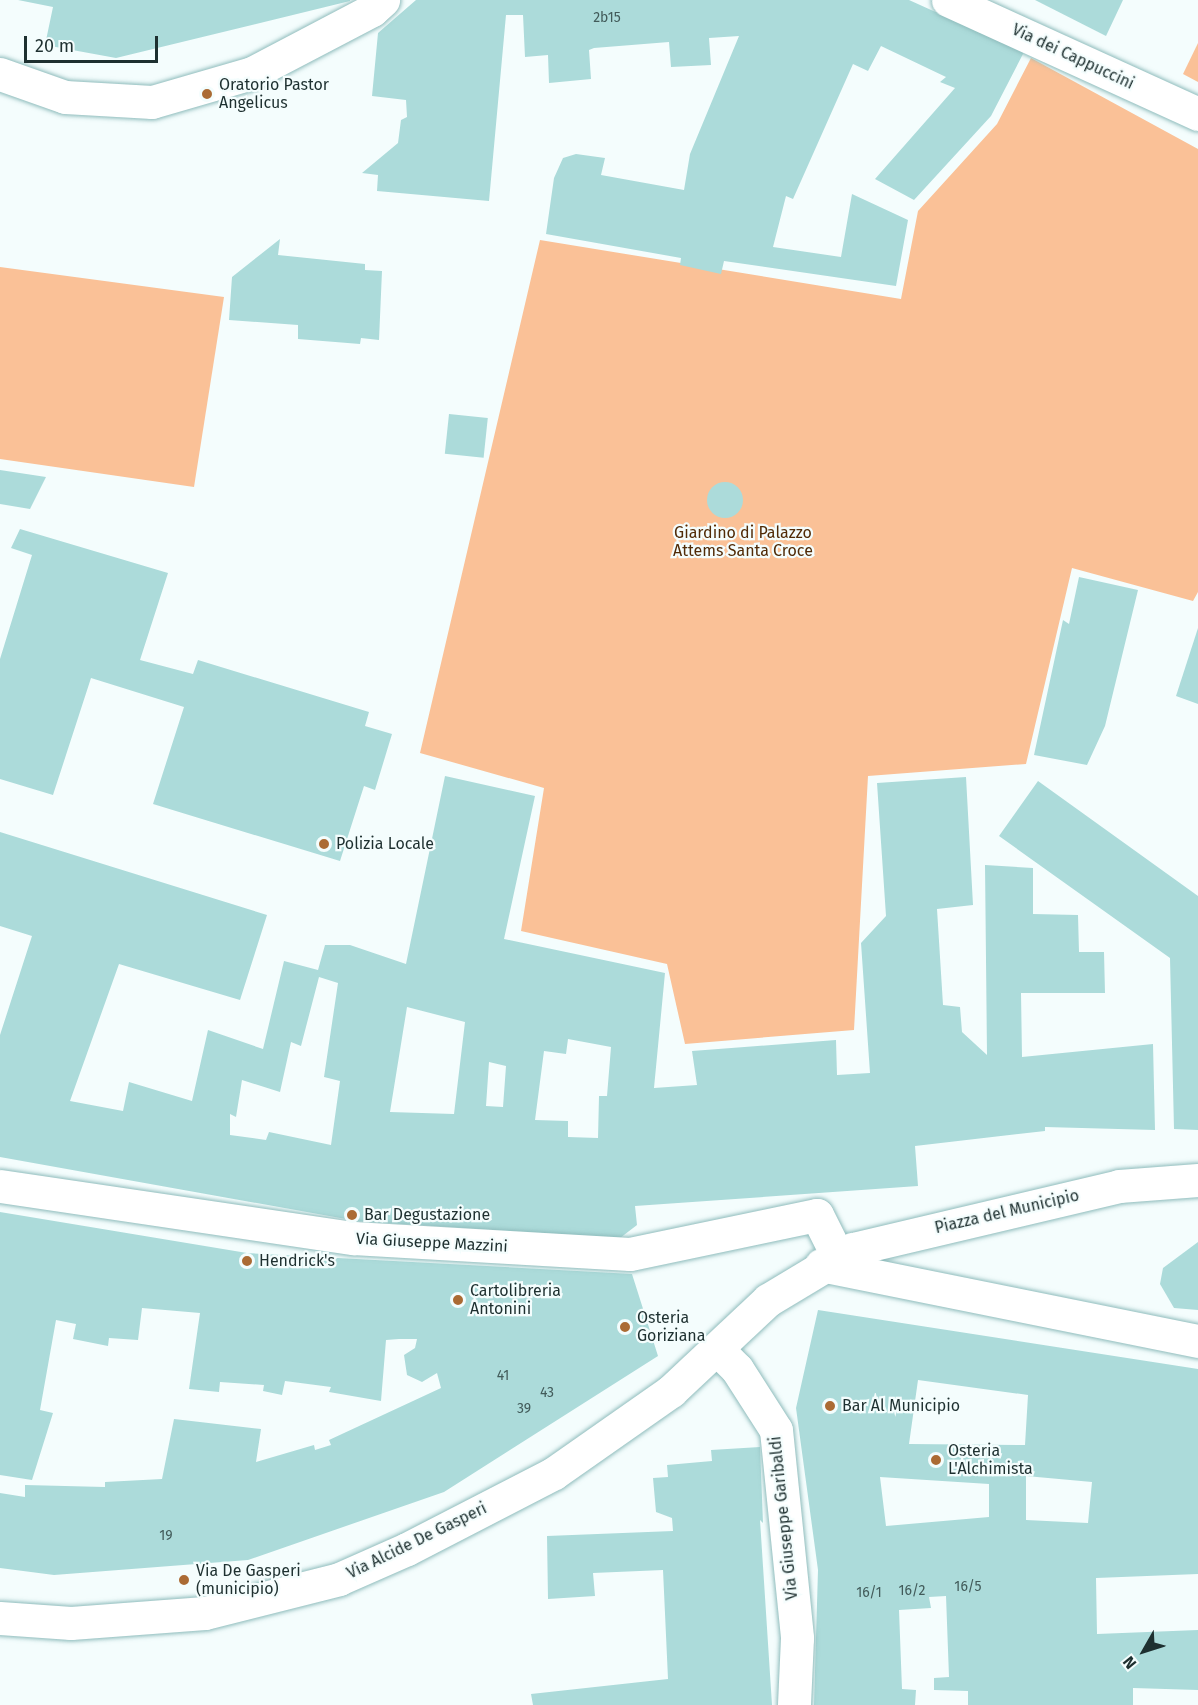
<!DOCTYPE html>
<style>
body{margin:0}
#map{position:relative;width:1198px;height:1705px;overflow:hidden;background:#f4fdfd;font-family:"Fira Sans",sans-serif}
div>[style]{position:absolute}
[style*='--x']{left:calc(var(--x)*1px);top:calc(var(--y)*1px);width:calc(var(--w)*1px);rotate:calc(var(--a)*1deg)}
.green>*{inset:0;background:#fac197}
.building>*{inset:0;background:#acdbda;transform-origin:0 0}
.round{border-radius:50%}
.roads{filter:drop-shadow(0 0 2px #8fbcbc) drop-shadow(0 0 2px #8fbcbc)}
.minor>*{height:33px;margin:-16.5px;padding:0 16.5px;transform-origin:16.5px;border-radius:16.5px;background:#fff}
.major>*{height:33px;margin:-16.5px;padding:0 16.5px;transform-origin:16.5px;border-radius:16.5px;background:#fff}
.dots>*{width:16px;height:16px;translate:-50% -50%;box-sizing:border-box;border:3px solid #f4fdfd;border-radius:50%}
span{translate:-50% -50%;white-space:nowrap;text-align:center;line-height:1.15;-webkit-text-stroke:4.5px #f4fdfd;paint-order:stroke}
.number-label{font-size:14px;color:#425b5a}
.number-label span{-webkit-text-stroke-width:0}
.street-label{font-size:16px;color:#1e3030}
.poi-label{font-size:16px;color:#1e3030}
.left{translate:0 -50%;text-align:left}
.park-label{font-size:16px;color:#512b07}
.north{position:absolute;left:1114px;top:1621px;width:60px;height:60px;-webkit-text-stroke:4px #f4fdfd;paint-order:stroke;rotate:231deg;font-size:16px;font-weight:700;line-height:24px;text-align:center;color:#1e3030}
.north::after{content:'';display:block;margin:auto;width:21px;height:27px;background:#1e3030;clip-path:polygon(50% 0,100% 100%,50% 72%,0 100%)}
.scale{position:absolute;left:24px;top:36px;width:134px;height:27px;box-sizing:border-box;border:3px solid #1e3030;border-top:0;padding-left:8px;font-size:18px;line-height:21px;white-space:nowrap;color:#1e3030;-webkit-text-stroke:4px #f4fdfd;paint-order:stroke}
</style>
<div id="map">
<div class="green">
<div style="clip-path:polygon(1198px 43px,1198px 82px,1183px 74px)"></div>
<div style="clip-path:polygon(1031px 58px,1198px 149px,1198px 592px,1193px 601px,1072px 568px,1026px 764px,868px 776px,854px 1030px,685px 1044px,667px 964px,521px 931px,544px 788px,420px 753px,540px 240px,901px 299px,918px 211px,997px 124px)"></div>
<div style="clip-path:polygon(0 267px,224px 297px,194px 487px,0 459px)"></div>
</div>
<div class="building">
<div style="clip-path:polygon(18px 0,350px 0,350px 1px,116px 58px,45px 45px,53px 7px)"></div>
<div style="clip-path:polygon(416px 0,909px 0,1024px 52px,991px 116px,914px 200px,875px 179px,955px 88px,940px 82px,946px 77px,881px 46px,868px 71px,853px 64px,793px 199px,786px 196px,773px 247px,841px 257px,852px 194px,908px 220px,896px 286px,724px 261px,721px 274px,680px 265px,681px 258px,546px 234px,554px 178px,563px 158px,576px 154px,605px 158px,601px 175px,684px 190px,690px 154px,739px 36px,709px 38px,711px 65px,671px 67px,669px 42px,594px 48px,589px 50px,591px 79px,549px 83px,548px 55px,525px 57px,523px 15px,506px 15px,489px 201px,377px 191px,378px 175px,362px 173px,398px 143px,401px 120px,407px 117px,406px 100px,372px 96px,378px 33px)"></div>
<div style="clip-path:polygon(1035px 0,1123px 0,1106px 36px)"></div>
<div style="clip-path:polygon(280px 239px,278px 255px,365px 264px,365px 270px,382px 271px,379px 340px,361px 338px,360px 344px,298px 339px,298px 325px,229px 320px,232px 277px)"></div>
<div style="left:449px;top:414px;width:39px;height:40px;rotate:6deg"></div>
<div style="clip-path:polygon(0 470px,46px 477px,30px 509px,0 504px)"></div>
<div class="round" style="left:707px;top:482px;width:36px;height:36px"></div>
<div style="clip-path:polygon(20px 529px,168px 573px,140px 660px,193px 674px,198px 660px,369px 712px,365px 726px,392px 734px,375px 790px,364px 786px,340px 861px,153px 804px,184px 707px,91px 678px,53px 795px,0 779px,0 659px,32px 555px,11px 548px)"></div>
<div style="clip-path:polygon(1079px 577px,1138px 590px,1105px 726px,1087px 765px,1034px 755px,1063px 620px,1069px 624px)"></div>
<div style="clip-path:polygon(1198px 628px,1198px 704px,1176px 696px)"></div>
<div style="clip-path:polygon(evenodd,445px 776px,535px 796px,504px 939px,665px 973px,654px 1088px,697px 1085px,692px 1051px,836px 1040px,837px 1075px,870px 1073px,861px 943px,886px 916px,877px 783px,966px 777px,973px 905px,937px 909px,943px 1005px,960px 1007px,962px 1032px,987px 1055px,985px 865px,1033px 868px,1033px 914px,1078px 915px,1079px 952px,1104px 952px,1105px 993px,1021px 993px,1022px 1057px,1153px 1044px,1155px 1130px,1045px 1127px,1045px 1131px,915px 1146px,918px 1186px,635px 1206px,637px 1225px,620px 1238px,357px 1221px,0 1157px,0 1035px,32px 936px,0 926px,0 832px,267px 915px,240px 1000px,119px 964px,70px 1101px,123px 1111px,129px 1082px,192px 1101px,208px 1030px,263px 1049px,284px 961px,318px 970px,325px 945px,350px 945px,406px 964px,445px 776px,319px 977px,338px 983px,324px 1077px,340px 1081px,331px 1145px,269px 1132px,266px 1140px,230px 1135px,230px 1114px,236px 1117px,242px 1080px,280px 1092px,291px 1042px,301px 1046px,319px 977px,445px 776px,407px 1007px,465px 1022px,454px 1114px,390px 1112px,407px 1007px,445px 776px,568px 1039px,611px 1047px,607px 1096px,599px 1096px,598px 1138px,568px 1137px,568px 1121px,535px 1120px,544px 1051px,566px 1054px,568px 1039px,445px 776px,489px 1062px,506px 1066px,503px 1107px,486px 1106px,489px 1062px)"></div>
<div style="clip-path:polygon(1038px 781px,1198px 896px,1198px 1130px,1174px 1129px,1170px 958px,999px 836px)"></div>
<div style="clip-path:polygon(0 1212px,247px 1253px,632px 1274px,658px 1356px,444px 1492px,248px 1560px,54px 1575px,0 1568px,0 1493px,25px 1497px,25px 1485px,105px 1487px,105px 1482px,162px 1479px,174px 1419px,261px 1429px,256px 1462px,314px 1445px,315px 1450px,331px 1445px,329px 1440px,441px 1388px,437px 1373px,422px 1382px,407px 1375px,404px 1355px,415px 1348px,417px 1339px,399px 1339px,386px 1340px,381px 1401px,329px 1392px,331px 1387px,285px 1381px,282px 1395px,263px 1391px,264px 1385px,220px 1382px,219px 1392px,189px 1389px,200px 1313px,142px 1308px,138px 1340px,109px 1338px,108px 1346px,73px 1339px,76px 1324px,56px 1320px,40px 1410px,53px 1413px,32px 1480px,0 1475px)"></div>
<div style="clip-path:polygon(1198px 1242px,1198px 1310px,1174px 1308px,1160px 1284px,1163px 1268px)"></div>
<div style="clip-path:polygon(evenodd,818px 1310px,1198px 1369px,1198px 1574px,1096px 1578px,1097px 1634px,1198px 1630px,1198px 1690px,1133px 1688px,1133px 1705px,968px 1705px,968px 1691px,934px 1690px,934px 1678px,949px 1677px,946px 1596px,929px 1597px,931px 1608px,899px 1610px,902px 1689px,916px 1690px,915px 1705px,814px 1705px,818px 1570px,796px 1408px,818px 1310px,918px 1380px,1028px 1395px,1025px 1445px,909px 1444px,918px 1380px,818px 1310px,1026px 1476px,1092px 1482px,1088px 1523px,1026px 1520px,1026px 1476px,818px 1310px,880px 1477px,989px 1484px,989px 1517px,886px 1526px,880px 1477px)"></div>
<div style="clip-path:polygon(760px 1447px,763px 1523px,760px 1520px,772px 1705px,533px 1705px,531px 1694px,668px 1679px,663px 1570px,593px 1573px,595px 1596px,548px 1599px,547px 1536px,673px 1531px,672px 1518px,656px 1512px,653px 1478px,668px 1477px,667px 1465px,712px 1461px,711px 1450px)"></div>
</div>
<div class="roads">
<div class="minor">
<div style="--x:948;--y:0;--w:275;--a:24.5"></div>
<div style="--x:0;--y:74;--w:69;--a:19.5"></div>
<div style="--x:65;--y:97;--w:87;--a:3.3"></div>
<div style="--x:152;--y:102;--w:104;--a:-16.2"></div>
<div style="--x:252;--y:73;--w:136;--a:-27.7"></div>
<div style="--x:372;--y:10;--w:15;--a:-42"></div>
<div style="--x:0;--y:1186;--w:357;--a:8.4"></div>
<div style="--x:353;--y:1238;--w:277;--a:3.3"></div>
<div style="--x:630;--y:1254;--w:191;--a:-11.8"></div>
<div style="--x:817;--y:1215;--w:47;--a:63.4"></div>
<div style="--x:821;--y:1265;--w:385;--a:11.4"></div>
<div style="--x:718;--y:1350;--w:27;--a:45"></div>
<div style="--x:737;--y:1369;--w:72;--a:57.4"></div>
<div style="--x:776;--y:1430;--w:209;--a:84.2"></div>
<div style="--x:797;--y:1638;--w:67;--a:92.6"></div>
</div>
<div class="major">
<div style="--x:0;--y:1618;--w:71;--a:4"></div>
<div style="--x:71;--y:1623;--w:134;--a:-4.3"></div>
<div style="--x:205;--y:1613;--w:138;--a:-14.2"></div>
<div style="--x:339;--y:1579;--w:74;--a:-23.8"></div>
<div style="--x:407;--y:1549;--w:165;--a:-27.3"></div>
<div style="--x:554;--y:1473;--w:143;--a:-35"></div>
<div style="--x:671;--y:1391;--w:133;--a:-43.2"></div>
<div style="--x:768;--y:1300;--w:99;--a:-31"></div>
<div style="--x:853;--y:1249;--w:273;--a:-13.3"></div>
<div style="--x:1119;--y:1186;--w:79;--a:-4.3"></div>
</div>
</div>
<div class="dots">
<div style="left:207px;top:94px;background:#ab6b34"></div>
<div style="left:324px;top:844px;background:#ab6b34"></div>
<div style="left:352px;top:1215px;background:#ab6b34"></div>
<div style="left:247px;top:1261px;background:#ab6b34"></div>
<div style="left:458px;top:1300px;background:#ab6b34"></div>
<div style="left:625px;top:1327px;background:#ab6b34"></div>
<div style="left:830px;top:1406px;background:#ab6b34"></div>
<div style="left:936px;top:1460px;background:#ab6b34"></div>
<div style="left:184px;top:1580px;background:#ab6b34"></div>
</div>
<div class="number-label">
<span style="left:607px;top:18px">2b15</span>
<span style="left:503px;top:1376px">41</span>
<span style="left:547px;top:1393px">43</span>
<span style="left:524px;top:1409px">39</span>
<span style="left:166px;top:1536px">19</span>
<span style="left:968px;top:1587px">16/5</span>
<span style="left:912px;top:1591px">16/2</span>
<span style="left:869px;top:1593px">16/1</span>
</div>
<div class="street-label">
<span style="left:1073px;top:57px;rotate:25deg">Via dei Cappuccini</span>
<span style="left:1007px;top:1212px;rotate:-13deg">Piazza del Municipio</span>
<span style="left:432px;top:1243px;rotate:3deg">Via Giuseppe Mazzini</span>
<span style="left:784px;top:1518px;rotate:-96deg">Via Giuseppe Garibaldi</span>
<span style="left:417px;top:1541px;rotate:-26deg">Via Alcide De Gasperi</span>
</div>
<div class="poi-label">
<span class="left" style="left:219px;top:94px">Oratorio Pastor<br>Angelicus</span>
<span class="left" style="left:336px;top:844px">Polizia Locale</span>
<span class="left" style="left:364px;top:1215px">Bar Degustazione</span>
<span class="left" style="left:259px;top:1261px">Hendrick's</span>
<span class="left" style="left:470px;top:1300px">Cartolibreria<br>Antonini</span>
<span class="left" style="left:637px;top:1327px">Osteria<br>Goriziana</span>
<span class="left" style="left:842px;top:1406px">Bar Al Municipio</span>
<span class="left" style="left:948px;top:1460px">Osteria<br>L'Alchimista</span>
<span class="left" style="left:196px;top:1580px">Via De Gasperi<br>(municipio)</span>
</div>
<div class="park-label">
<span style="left:743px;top:542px">Giardino di Palazzo<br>Attems Santa Croce</span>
</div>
<div class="north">N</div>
<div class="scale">20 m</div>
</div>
